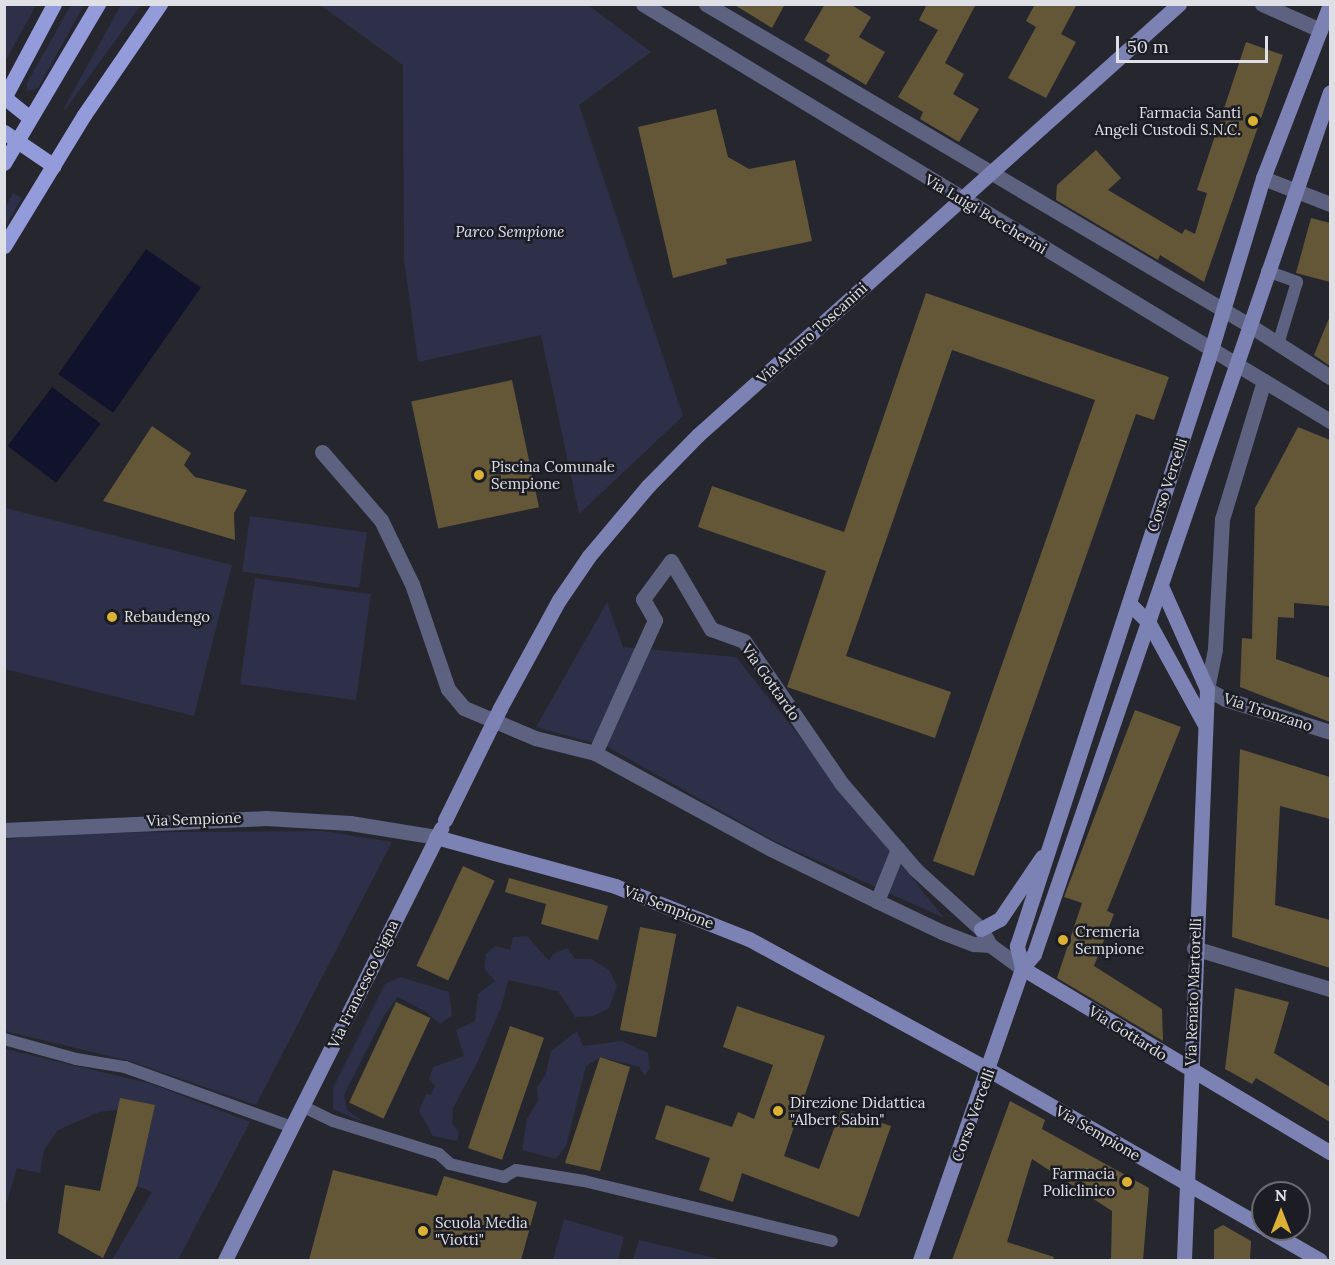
<!DOCTYPE html>
<style>
body{margin:0}
#map{position:relative;width:1335px;height:1265px;overflow:hidden;background:#26272e;font-family:Lora,serif}
div>[style]{position:absolute}
[style*='--x']{left:calc(var(--x)*1px);top:calc(var(--y)*1px);width:calc(var(--w)*1px);rotate:calc(var(--a)*1deg)}
.green>*{inset:0;background:#2d3048;transform-origin:0 0}
.water>*{inset:0;background:#11122b;transform-origin:0 0}
.building>*{inset:0;background:#635738;transform-origin:0 0}
.lane>*{height:12px;margin:-6px;padding:0 6px;transform-origin:6px;border-radius:6px;background:#5d6280}
.street>*{height:15px;margin:-7.5px;padding:0 7.5px;transform-origin:7.5px;border-radius:7.5px;background:#5d6280}
.secondary>*{height:15px;margin:-7.5px;padding:0 7.5px;transform-origin:7.5px;border-radius:7.5px;background:#7c82b3}
.primary>*{height:15px;margin:-7.5px;padding:0 7.5px;transform-origin:7.5px;border-radius:7.5px;background:#939bda}
.secondary-bridge>*{height:15px;margin:-7.5px;padding:0 7.5px;transform-origin:7.5px;border-radius:7.5px;background:#7c82b3}
.dots>*{width:16px;height:16px;translate:-50% -50%;box-sizing:border-box;border:3px solid #1c1d24;border-radius:50%}
span{translate:-50% -50%;white-space:nowrap;text-align:center;line-height:1.15;-webkit-text-stroke:5px #1c1d24;paint-order:stroke}
.poi-label{font-size:15px;color:#dfe0e5}
.right{translate:-100% -50%;text-align:right}
.left{translate:0 -50%;text-align:left}
.street-label{font-size:15px;color:#dfe0e5}
.park-label{font-size:15px;color:#dfe3f9;font-style:italic}
.frame{position:absolute;inset:0;border:6px solid #dfe0e5;pointer-events:none}
.north{position:absolute;left:1251px;top:1181px;width:60px;height:60px;box-sizing:border-box;background:#1c1d24;border:2px solid #6a6b71;border-radius:50%;rotate:0deg;font-size:16px;font-weight:700;line-height:24px;text-align:center;color:#dfe0e5}
.north::after{content:'';display:block;margin:auto;width:21px;height:27px;background:#dbb233;clip-path:polygon(50% 0,100% 100%,50% 72%,0 100%)}
.scale{position:absolute;left:1116px;top:36px;width:152px;height:27px;box-sizing:border-box;border:3px solid #dfe0e5;border-top:0;padding-left:8px;font-size:18px;line-height:21px;white-space:nowrap;color:#dfe0e5;-webkit-text-stroke:4px #1c1d24;paint-order:stroke}
</style>
<div id="map">
<div class="green">
<div style="clip-path:polygon(5px 4px,36px 5px,5px 62px,4px 5px)"></div>
<div style="clip-path:polygon(71px 5px,84px 5px,38px 88px,27px 91px,27px 83px)"></div>
<div style="clip-path:polygon(121px 5px,141px 5px,65px 110px,64px 108px)"></div>
<div style="clip-path:polygon(320px 5px,588px 5px,651px 52px,579px 105px,683px 416px,579px 514px,541px 335px,418px 362px,404px 259px,403px 65px)"></div>
<div style="clip-path:polygon(13px 193px,22px 198px,5px 227px,5px 208px)"></div>
<div style="clip-path:polygon(5px 508px,232px 565px,194px 716px,5px 669px)"></div>
<div style="left:250px;top:516px;width:118px;height:56px;rotate:8deg"></div>
<div style="left:255px;top:578px;width:117px;height:107px;rotate:8deg"></div>
<div style="clip-path:polygon(607px 602px,623px 647px,736px 657px,944px 918px,774px 841px,608px 747px,536px 727px)"></div>
<div style="clip-path:polygon(323px 831px,392px 842px,256px 1105px,130px 1061px,5px 1031px,5px 840px,51px 833px)"></div>
<div style="clip-path:polygon(527px 936px,549px 961px,553px 954px,567px 948px,575px 959px,591px 959px,609px 970px,617px 986px,609px 1008px,593px 1016px,575px 1017px,558px 991px,508px 980px,502px 1005px,478px 1061px,453px 1108px,452px 1123px,459px 1132px,457px 1141px,433px 1136px,419px 1111px,426px 1094px,431px 1095px,435px 1086px,429px 1080px,433px 1067px,464px 1056px,456px 1030px,475px 1021px,478px 994px,495px 981px,484px 968px,486px 954px,495px 946px,510px 950px,513px 937px)"></div>
<div style="clip-path:polygon(401px 977px,449px 992px,452px 1016px,440px 1024px,425px 1011px,398px 997px,385px 1014px,344px 1095px,347px 1110px,365px 1123px,333px 1109px,333px 1088px,385px 984px)"></div>
<div style="clip-path:polygon(577px 1031px,583px 1046px,622px 1041px,648px 1053px,650px 1068px,645px 1075px,639px 1067px,601px 1057px,586px 1066px,566px 1146px,556px 1159px,522px 1150px,527px 1119px,538px 1101px,537px 1087px,545px 1076px,551px 1051px)"></div>
<div style="clip-path:polygon(5px 1049px,152px 1084px,250px 1122px,178px 1260px,112px 1260px,152px 1192px,137px 1186px,155px 1105px,99px 1112px,58px 1130px,44px 1150px,40px 1173px,17px 1168px,5px 1208px)"></div>
<div style="clip-path:polygon(564px 1219px,624px 1237px,618px 1260px,553px 1260px)"></div>
<div style="clip-path:polygon(639px 1240px,719px 1259px,633px 1260px)"></div>
</div>
<div class="water">
<div style="left:146px;top:249px;width:67px;height:153px;rotate:35deg"></div>
<div style="left:52px;top:387px;width:61px;height:74px;rotate:37deg"></div>
</div>
<div class="building">
<div style="clip-path:polygon(733px 4px,785px 4px,772px 28px)"></div>
<div style="clip-path:polygon(825px 4px,850px 4px,871px 17px,859px 37px,885px 52px,866px 85px,826px 61px,830px 55px,804px 40px)"></div>
<div style="clip-path:polygon(927px 4px,976px 4px,945px 63px,964px 74px,953px 94px,979px 109px,959px 142px,920px 119px,923px 112px,898px 97px,938px 30px,919px 20px)"></div>
<div style="clip-path:polygon(1035px 4px,1077px 4px,1061px 34px,1076px 42px,1046px 98px,1008px 78px,1036px 27px,1026px 21px)"></div>
<div style="clip-path:polygon(1246px 42px,1283px 55px,1204px 282px,1160px 255px,1158px 260px,1056px 200px,1057px 185px,1096px 150px,1121px 178px,1108px 190px,1182px 234px,1185px 229px,1195px 234px,1207px 193px,1197px 190px)"></div>
<div style="clip-path:polygon(716px 109px,728px 157px,749px 169px,795px 160px,812px 241px,726px 259px,727px 264px,673px 278px,638px 127px)"></div>
<div style="clip-path:polygon(1311px 218px,1330px 223px,1330px 282px,1296px 273px)"></div>
<div style="clip-path:polygon(926px 293px,1169px 377px,1154px 420px,1136px 414px,974px 876px,933px 861px,1095px 400px,952px 350px,846px 656px,951px 692px,935px 738px,787px 687px,826px 571px,698px 527px,712px 486px,844px 532px)"></div>
<div style="clip-path:polygon(1330px 316px,1330px 366px,1314px 355px)"></div>
<div style="left:512px;top:380px;width:130px;height:103px;rotate:78deg"></div>
<div style="clip-path:polygon(152px 426px,191px 453px,184px 465px,195px 477px,247px 490px,234px 513px,235px 540px,103px 501px)"></div>
<div style="clip-path:polygon(1298px 427px,1330px 440px,1330px 606px,1294px 603px,1294px 618px,1278px 617px,1276px 659px,1330px 678px,1330px 722px,1240px 687px,1242px 638px,1252px 639px,1255px 508px)"></div>
<div style="clip-path:polygon(1135px 710px,1181px 727px,1107px 911px,1114px 914px,1094px 966px,1162px 1009px,1163px 1041px,1057px 978px,1082px 903px,1064px 897px)"></div>
<div style="clip-path:polygon(1240px 749px,1330px 777px,1330px 819px,1280px 806px,1275px 905px,1330px 920px,1330px 968px,1232px 937px)"></div>
<div style="left:463px;top:866px;width:35px;height:110px;rotate:25deg"></div>
<div style="clip-path:polygon(509px 878px,608px 906px,598px 940px,541px 924px,546px 904px,505px 892px)"></div>
<div style="left:640px;top:927px;width:37px;height:105px;rotate:11deg"></div>
<div style="clip-path:polygon(1235px 988px,1289px 1002px,1274px 1053px,1330px 1087px,1330px 1122px,1256px 1078px,1252px 1084px,1225px 1069px)"></div>
<div style="left:396px;top:1002px;width:38px;height:111px;rotate:25deg"></div>
<div style="clip-path:polygon(737px 1006px,825px 1036px,784px 1156px,819px 1169px,841px 1110px,891px 1126px,859px 1217px,742px 1173px,733px 1202px,699px 1190px,710px 1158px,655px 1139px,666px 1105px,732px 1127px,738px 1112px,754px 1119px,773px 1065px,723px 1047px)"></div>
<div style="left:510px;top:1026px;width:36px;height:129px;rotate:19deg"></div>
<div style="clip-path:polygon(600px 1057px,630px 1067px,600px 1171px,565px 1163px)"></div>
<div style="clip-path:polygon(120px 1098px,155px 1105px,137px 1186px,103px 1258px,58px 1233px,65px 1185px,100px 1191px)"></div>
<div style="clip-path:polygon(1010px 1101px,1045px 1120px,1042px 1129px,1149px 1188px,1143px 1260px,1111px 1260px,1112px 1211px,1032px 1159px,1007px 1242px,1054px 1257px,1053px 1260px,952px 1260px)"></div>
<div style="clip-path:polygon(333px 1170px,437px 1196px,444px 1176px,537px 1202px,521px 1260px,309px 1260px)"></div>
<div style="clip-path:polygon(1223px 1225px,1251px 1241px,1250px 1260px,1214px 1260px,1214px 1230px)"></div>
</div>
<div class="lane">
<div style="--x:1267;--y:271;--w:32;--a:20"></div>
<div style="--x:1297;--y:282;--w:65;--a:107"></div>
<div style="--x:4;--y:1039;--w:75;--a:15.5"></div>
<div style="--x:76;--y:1059;--w:50;--a:9.3"></div>
<div style="--x:125;--y:1067;--w:177;--a:19.8"></div>
<div style="--x:302;--y:1106;--w:34;--a:26"></div>
<div style="--x:333;--y:1121;--w:111;--a:17.3"></div>
<div style="--x:439;--y:1154;--w:15;--a:42"></div>
<div style="--x:450;--y:1164;--w:56;--a:13.5"></div>
<div style="--x:504;--y:1177;--w:14;--a:-30"></div>
<div style="--x:516;--y:1170;--w:69;--a:9.2"></div>
<div style="--x:584;--y:1181;--w:255;--a:13.6"></div>
</div>
<div class="street">
<div style="--x:643;--y:4;--w:804;--a:31.26"></div>
<div style="--x:706;--y:4;--w:631;--a:30.59"></div>
<div style="--x:1249;--y:325;--w:96;--a:32.7"></div>
<div style="--x:1262;--y:4;--w:64;--a:24.1"></div>
<div style="--x:1263;--y:178;--w:72;--a:21.2"></div>
<div style="--x:1264;--y:381;--w:144;--a:106.9"></div>
<div style="--x:1222;--y:519;--w:130;--a:93.1"></div>
<div style="--x:1215;--y:649;--w:41;--a:101.3"></div>
<div style="--x:1207;--y:689;--w:21;--a:29"></div>
<div style="--x:1225;--y:699;--w:110;--a:17.4"></div>
<div style="--x:322;--y:452;--w:90;--a:49.1"></div>
<div style="--x:381;--y:520;--w:71;--a:64.2"></div>
<div style="--x:412;--y:584;--w:111;--a:71.1"></div>
<div style="--x:448;--y:689;--w:25;--a:50"></div>
<div style="--x:464;--y:708;--w:77;--a:22.9"></div>
<div style="--x:535;--y:738;--w:62;--a:14"></div>
<div style="--x:595;--y:753;--w:198;--a:28.6"></div>
<div style="--x:769;--y:848;--w:120;--a:26.1"></div>
<div style="--x:877;--y:901;--w:72;--a:25.5"></div>
<div style="--x:942;--y:932;--w:34;--a:21"></div>
<div style="--x:974;--y:944;--w:16;--a:4"></div>
<div style="--x:595;--y:753;--w:146;--a:-65.7"></div>
<div style="--x:655;--y:620;--w:24;--a:-120"></div>
<div style="--x:643;--y:599;--w:47;--a:-53.6"></div>
<div style="--x:671;--y:561;--w:79;--a:59.5"></div>
<div style="--x:711;--y:629;--w:35;--a:20"></div>
<div style="--x:744;--y:641;--w:173;--a:55.6"></div>
<div style="--x:842;--y:784;--w:112;--a:49.3"></div>
<div style="--x:915;--y:869;--w:89;--a:42.3"></div>
<div style="--x:981;--y:929;--w:18;--a:61"></div>
<div style="--x:990;--y:945;--w:39;--a:36"></div>
<div style="--x:4;--y:830;--w:262;--a:-2.6"></div>
<div style="--x:266;--y:818;--w:84;--a:3.4"></div>
<div style="--x:350;--y:823;--w:87;--a:9.2"></div>
<div style="--x:877;--y:901;--w:56;--a:-68"></div>
<div style="--x:1194;--y:948;--w:142;--a:16.8"></div>
</div>
<div class="secondary">
<div style="--x:1162;--y:588;--w:111;--a:66"></div>
<div style="--x:1207;--y:689;--w:571;--a:92.31"></div>
<div style="--x:1129;--y:603;--w:28;--a:45"></div>
<div style="--x:1149;--y:623;--w:116;--a:61.2"></div>
<div style="--x:500;--y:708;--w:123;--a:-61.4"></div>
<div style="--x:559;--y:600;--w:53;--a:-55.7"></div>
<div style="--x:589;--y:556;--w:92;--a:-49.9"></div>
<div style="--x:648;--y:486;--w:71;--a:-45.6"></div>
<div style="--x:698;--y:435;--w:646;--a:-41.86"></div>
<div style="--x:436;--y:837;--w:186;--a:15.3"></div>
<div style="--x:615;--y:886;--w:144;--a:21.6"></div>
<div style="--x:749;--y:939;--w:273;--a:28.6"></div>
<div style="--x:989;--y:1070;--w:316;--a:29.8"></div>
<div style="--x:981;--y:929;--w:21;--a:-28"></div>
<div style="--x:1000;--y:919;--w:75;--a:-55.9"></div>
<div style="--x:1022;--y:968;--w:23;--a:-103"></div>
<div style="--x:1017;--y:946;--w:616;--a:-71.95"></div>
<div style="--x:1208;--y:360;--w:190;--a:-73.2"></div>
<div style="--x:1263;--y:178;--w:186;--a:-68.9"></div>
<div style="--x:1022;--y:968;--w:359;--a:30.9"></div>
<div style="--x:1266;--y:1229;--w:62;--a:29.9"></div>
<div style="--x:225;--y:1260;--w:483;--a:-63.4"></div>
<div style="--x:920;--y:1260;--w:309;--a:-70.7"></div>
<div style="--x:1022;--y:968;--w:18;--a:-49"></div>
<div style="--x:1034;--y:954;--w:911;--a:-71.05"></div>
</div>
<div class="primary">
<div style="--x:4;--y:97;--w:33;--a:39"></div>
<div style="--x:4;--y:98;--w:106;--a:-62"></div>
<div style="--x:4;--y:132;--w:60;--a:34.2"></div>
<div style="--x:4;--y:163;--w:185;--a:-59.4"></div>
<div style="--x:4;--y:246;--w:153;--a:-58.6"></div>
<div style="--x:84;--y:115;--w:135;--a:-55.6"></div>
</div>
<div class="secondary-bridge">
<div style="--x:445;--y:820;--w:125;--a:-63.8"></div>
</div>
<div class="dots">
<div style="left:1253px;top:121px;background:#dbb233"></div>
<div style="left:479px;top:475px;background:#dbb233"></div>
<div style="left:112px;top:617px;background:#dbb233"></div>
<div style="left:1063px;top:940px;background:#dbb233"></div>
<div style="left:778px;top:1111px;background:#dbb233"></div>
<div style="left:1127px;top:1182px;background:#dbb233"></div>
<div style="left:423px;top:1231px;background:#dbb233"></div>
</div>
<div class="poi-label">
<span class="right" style="left:1241px;top:121px">Farmacia Santi<br>Angeli Custodi S.N.C.</span>
<span class="left" style="left:491px;top:475px">Piscina Comunale<br>Sempione</span>
<span class="left" style="left:124px;top:617px">Rebaudengo</span>
<span class="left" style="left:1075px;top:940px">Cremeria<br>Sempione</span>
<span class="left" style="left:790px;top:1111px">Direzione Didattica<br>"Albert Sabin"</span>
<span class="right" style="left:1115px;top:1182px">Farmacia<br>Policlinico</span>
<span class="left" style="left:435px;top:1231px">Scuola Media<br>"Viotti"</span>
</div>
<div class="street-label">
<span style="left:986px;top:214px;rotate:31deg">Via Luigi Boccherini</span>
<span style="left:812px;top:333px;rotate:-42deg">Via Arturo Toscanini</span>
<span style="left:1167px;top:485px;rotate:-72deg">Corso Vercelli</span>
<span style="left:771px;top:682px;rotate:55deg">Via Gottardo</span>
<span style="left:1268px;top:712px;rotate:18deg">Via Tronzano</span>
<span style="left:194px;top:819px;rotate:-2deg">Via Sempione</span>
<span style="left:669px;top:907px;rotate:21deg">Via Sempione</span>
<span style="left:363px;top:984px;rotate:-64deg">Via Francesco Cigna</span>
<span style="left:1193px;top:992px;rotate:-88deg">Via Renato Martorelli</span>
<span style="left:1128px;top:1033px;rotate:32deg">Via Gottardo</span>
<span style="left:973px;top:1115px;rotate:-70deg">Corso Vercelli</span>
<span style="left:1098px;top:1133px;rotate:30deg">Via Sempione</span>
</div>
<div class="park-label">
<span style="left:510px;top:232px">Parco Sempione</span>
</div>
<div class="frame"></div>
<div class="north">N</div>
<div class="scale">50 m</div>
</div>
